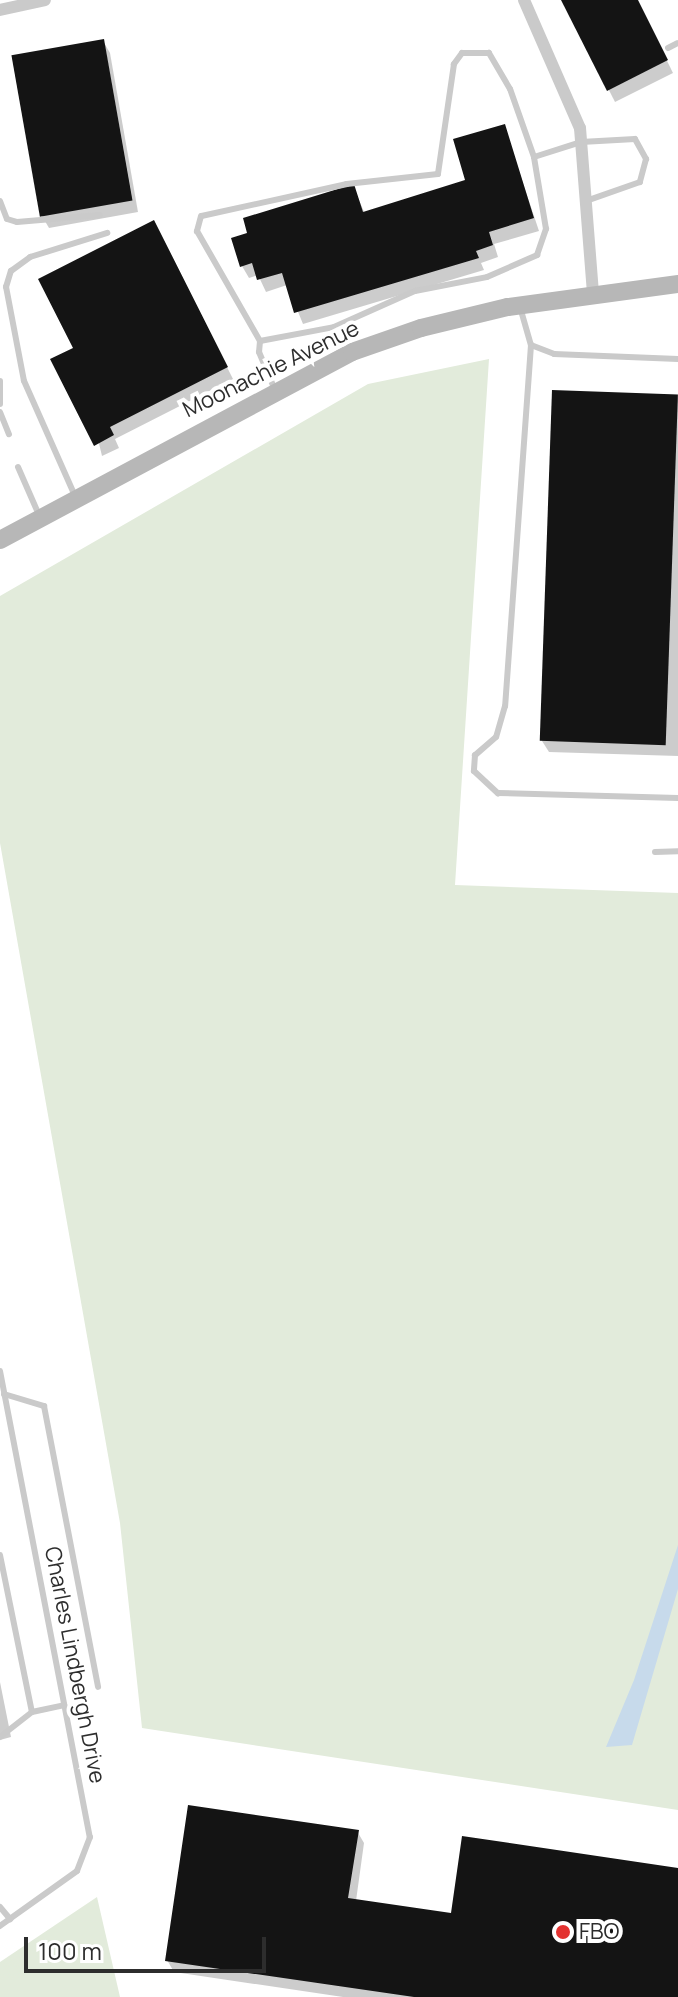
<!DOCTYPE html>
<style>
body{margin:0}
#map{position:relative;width:678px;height:1997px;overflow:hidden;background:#fff;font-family:Manrope,sans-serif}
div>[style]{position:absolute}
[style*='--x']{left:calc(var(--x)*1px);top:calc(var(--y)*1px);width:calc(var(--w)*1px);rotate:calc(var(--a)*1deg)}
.green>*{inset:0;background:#e2ebdb}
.water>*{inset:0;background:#c7daeb}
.shadow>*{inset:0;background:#0003}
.building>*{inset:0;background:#141414;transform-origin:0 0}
.service>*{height:6px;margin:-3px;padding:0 3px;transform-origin:3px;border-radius:3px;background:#cacaca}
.minor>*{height:12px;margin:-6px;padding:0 6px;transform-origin:6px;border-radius:6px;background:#cacaca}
.secondary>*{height:18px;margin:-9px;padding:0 9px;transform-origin:9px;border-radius:9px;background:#b7b7b7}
.dots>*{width:22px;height:22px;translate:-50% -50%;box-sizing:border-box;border:4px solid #fff;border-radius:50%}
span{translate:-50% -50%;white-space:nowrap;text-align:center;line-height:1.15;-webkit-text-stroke:8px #fff;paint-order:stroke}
.street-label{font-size:22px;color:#2d2d2d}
.poi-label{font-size:22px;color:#2d2d2d}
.left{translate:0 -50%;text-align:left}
.scale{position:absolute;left:24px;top:1937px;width:242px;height:36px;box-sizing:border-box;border:4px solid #2d2d2d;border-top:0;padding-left:10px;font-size:24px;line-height:28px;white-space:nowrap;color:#2d2d2d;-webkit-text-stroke:6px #fff;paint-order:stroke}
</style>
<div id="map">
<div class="green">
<div style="clip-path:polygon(489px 359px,455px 885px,678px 893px,678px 1810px,142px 1728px,120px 1523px,0 843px,0 596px,368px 384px)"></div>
<div style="clip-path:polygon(97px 1897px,120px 1997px,0 1997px,0 1962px)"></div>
</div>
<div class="water">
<div style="clip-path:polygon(678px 1545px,678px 1589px,632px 1745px,606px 1747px,634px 1680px)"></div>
</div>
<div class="shadow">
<div style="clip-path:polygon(563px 0,637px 0,673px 73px,615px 102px)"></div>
<div style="clip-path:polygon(103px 41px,110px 53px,138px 212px,49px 228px,42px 216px)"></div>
<div style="clip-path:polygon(504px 126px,539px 231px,494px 244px,498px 257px,481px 263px,484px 270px,303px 324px,287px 285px,266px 292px,258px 275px,249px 278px,242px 266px,353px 186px,365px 214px,468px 182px)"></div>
<div style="clip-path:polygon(160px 234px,233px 379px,115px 439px,119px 448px,102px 456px,76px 349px)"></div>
<div style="clip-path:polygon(678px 396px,678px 756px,549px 752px,542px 741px)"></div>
<div style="clip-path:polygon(0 1682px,11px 1737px,0 1740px)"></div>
<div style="clip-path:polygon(357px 1831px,364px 1843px,356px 1901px,453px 1915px,678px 1870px,678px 1997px,343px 1997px,174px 1972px,167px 1960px)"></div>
</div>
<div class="building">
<div style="clip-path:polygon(561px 0,638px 0,668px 60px,607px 91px)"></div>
<div style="left:104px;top:39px;width:164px;height:94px;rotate:80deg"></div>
<div style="clip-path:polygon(505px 124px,534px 218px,489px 232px,493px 245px,476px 251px,479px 258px,294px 313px,282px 273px,257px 280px,252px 263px,240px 267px,231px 238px,247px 233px,243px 218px,354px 184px,363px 212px,465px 180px,453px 139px)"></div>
<div style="clip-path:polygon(154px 220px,228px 367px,110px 427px,114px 435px,94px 446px,50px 359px,73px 348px,38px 279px)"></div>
<div style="left:552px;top:390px;width:126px;height:351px;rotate:2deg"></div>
<div style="clip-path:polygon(188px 1805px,359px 1830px,348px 1898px,451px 1913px,462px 1836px,678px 1868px,678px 1997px,414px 1997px,165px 1961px)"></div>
</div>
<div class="service">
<div style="--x:668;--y:48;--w:11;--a:-27"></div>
<div style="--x:534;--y:157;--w:49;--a:-17.7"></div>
<div style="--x:581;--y:142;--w:54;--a:-3.2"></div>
<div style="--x:635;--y:139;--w:23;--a:61"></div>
<div style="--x:646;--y:159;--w:24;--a:105"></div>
<div style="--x:640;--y:182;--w:57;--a:160.6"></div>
<div style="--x:0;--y:201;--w:19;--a:69"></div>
<div style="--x:7;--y:219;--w:10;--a:17"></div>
<div style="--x:17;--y:222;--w:83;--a:-4.8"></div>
<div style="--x:520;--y:307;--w:40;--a:74"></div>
<div style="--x:531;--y:345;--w:25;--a:21"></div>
<div style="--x:554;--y:354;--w:124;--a:2.3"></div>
<div style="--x:260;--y:341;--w:75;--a:-10.7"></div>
<div style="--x:334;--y:327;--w:89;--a:-24"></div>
<div style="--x:415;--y:291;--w:73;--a:-11"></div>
<div style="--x:487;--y:277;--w:55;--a:-23.7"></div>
<div style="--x:537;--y:255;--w:28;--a:-71"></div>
<div style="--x:546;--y:229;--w:73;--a:-99.5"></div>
<div style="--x:534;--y:157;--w:72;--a:-109.4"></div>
<div style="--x:510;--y:89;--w:42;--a:-120.3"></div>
<div style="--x:489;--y:53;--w:27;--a:180"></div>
<div style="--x:462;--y:53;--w:14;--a:126"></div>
<div style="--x:454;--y:64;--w:111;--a:98.3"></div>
<div style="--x:438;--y:174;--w:92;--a:173.7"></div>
<div style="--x:347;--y:184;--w:149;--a:167.6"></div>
<div style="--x:201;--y:216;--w:16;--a:105"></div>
<div style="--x:197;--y:231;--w:127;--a:60.2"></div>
<div style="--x:260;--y:341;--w:11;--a:95"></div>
<div style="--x:259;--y:352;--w:41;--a:67.2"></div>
<div style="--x:531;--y:345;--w:362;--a:94.1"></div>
<div style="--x:505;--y:706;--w:32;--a:106"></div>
<div style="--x:496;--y:737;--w:28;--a:139"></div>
<div style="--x:475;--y:755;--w:16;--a:94"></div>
<div style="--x:474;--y:771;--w:33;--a:43"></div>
<div style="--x:498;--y:793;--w:180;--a:1.6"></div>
<div style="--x:0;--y:381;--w:23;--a:90"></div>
<div style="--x:0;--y:412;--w:24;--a:68"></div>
<div style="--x:18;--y:467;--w:52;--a:66.4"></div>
<div style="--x:75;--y:496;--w:126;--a:-113.9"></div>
<div style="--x:24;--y:381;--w:96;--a:-100.8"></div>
<div style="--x:6;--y:287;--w:17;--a:-73"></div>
<div style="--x:11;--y:271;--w:24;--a:-36"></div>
<div style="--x:30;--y:257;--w:81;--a:-17.3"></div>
<div style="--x:655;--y:852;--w:23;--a:-2"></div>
<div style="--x:0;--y:1371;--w:475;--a:79.1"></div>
<div style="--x:90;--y:1837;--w:36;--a:111"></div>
<div style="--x:77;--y:1871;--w:95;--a:144.5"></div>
<div style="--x:4;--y:1394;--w:42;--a:16.7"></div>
<div style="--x:44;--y:1406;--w:286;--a:79.1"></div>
<div style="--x:0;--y:1555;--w:160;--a:78.5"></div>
<div style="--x:0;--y:1737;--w:41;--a:-38"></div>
<div style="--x:32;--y:1712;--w:33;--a:-12"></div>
<div style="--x:0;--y:1907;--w:16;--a:50"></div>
</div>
<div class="minor">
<div style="--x:524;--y:0;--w:140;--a:66.4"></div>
<div style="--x:580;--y:128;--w:167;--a:85.5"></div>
<div style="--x:0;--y:10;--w:46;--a:-12.5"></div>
</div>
<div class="secondary">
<div style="--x:0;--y:540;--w:399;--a:-28.1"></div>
<div style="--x:352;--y:352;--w:73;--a:-19.2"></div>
<div style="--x:421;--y:328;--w:89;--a:-13.6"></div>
<div style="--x:508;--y:307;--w:172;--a:-7.7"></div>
</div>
<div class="dots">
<div style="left:563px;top:1932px;background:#e33230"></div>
</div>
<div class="street-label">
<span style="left:271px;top:369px;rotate:-26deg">Moonachie Avenue</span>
<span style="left:75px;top:1665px;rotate:79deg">Charles Lindbergh Drive</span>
</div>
<div class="poi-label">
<span class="left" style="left:579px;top:1932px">FBO</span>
</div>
<div class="scale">100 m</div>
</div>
